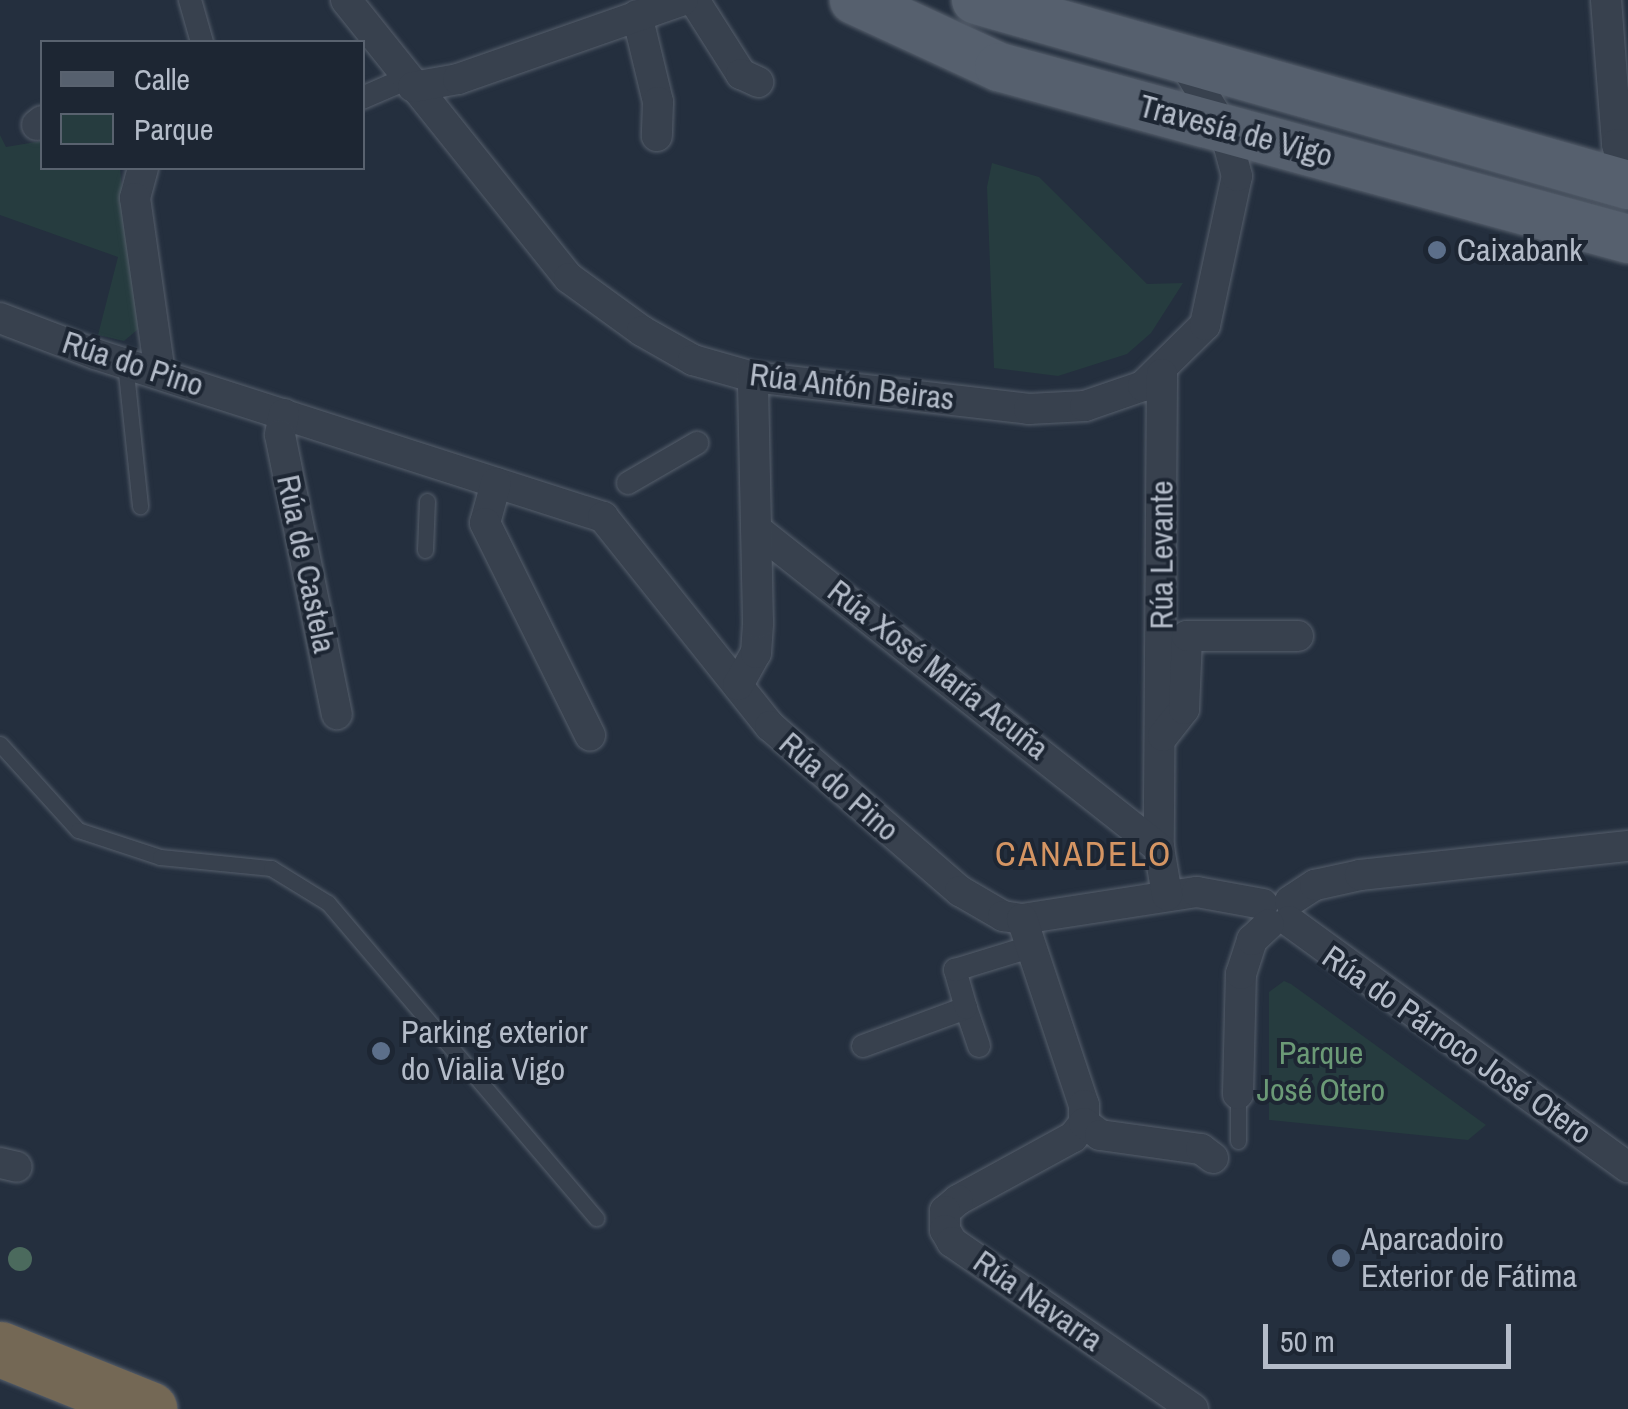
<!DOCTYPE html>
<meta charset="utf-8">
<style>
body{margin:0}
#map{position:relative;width:1628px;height:1409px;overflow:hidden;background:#242f3e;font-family:"Archivo Narrow",sans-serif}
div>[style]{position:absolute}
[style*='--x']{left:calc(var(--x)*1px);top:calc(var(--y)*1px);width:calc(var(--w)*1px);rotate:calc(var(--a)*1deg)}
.green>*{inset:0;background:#263c3f}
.roads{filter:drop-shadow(0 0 2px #565f6c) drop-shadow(0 0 2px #565f6c)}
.service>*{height:15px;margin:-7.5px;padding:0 7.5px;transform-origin:7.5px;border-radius:7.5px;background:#38414e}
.pedestrian>*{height:22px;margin:-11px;padding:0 11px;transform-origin:11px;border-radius:11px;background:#38414e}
.minor>*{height:30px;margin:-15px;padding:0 15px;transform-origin:15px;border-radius:15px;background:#38414e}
.primary>*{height:48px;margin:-24px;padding:0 24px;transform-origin:24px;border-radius:24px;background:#56606e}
.motorway>*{height:55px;margin:-27.5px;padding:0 27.5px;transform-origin:27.5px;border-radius:27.5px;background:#746855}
.trees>*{width:24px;height:24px;margin:-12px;border-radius:50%;background:#4b6a5d}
.dots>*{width:28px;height:28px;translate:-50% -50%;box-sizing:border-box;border:5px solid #1d2633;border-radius:50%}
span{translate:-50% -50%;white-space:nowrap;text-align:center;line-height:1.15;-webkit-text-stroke:8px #1d2633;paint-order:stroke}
.street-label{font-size:32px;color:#b4bcc9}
.poi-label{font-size:32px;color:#b4bcc9}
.left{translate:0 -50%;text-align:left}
.park-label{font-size:32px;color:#6b9a76}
.neighbourhood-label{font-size:35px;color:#d59563;letter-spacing:2.5px}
.legend{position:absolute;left:40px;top:40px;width:325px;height:130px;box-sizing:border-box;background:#1d2633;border:2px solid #59626f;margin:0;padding:12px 18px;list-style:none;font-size:30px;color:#b4bcc9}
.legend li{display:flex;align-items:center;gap:20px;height:50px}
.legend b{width:50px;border:2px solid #59626f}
.scale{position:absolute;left:1263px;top:1324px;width:248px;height:45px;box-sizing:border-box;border:5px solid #b4bcc9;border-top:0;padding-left:12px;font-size:30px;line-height:35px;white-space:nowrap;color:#b4bcc9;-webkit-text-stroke:8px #1d2633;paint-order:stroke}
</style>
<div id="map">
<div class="green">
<div style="clip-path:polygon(0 135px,6px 147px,42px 141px,42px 168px,120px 168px,128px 254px,145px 288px,143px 325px,124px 341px,98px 335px,118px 257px,0 215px)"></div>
<div style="clip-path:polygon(992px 163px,1039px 177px,1147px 284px,1183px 283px,1151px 333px,1127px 354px,1058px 376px,994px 368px,987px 187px)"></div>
<div style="clip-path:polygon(1284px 981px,1291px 984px,1486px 1125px,1468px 1140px,1269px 1120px,1269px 992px)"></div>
</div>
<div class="roads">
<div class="service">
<div style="--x:125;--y:363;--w:144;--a:84"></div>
<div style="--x:425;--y:550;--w:49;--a:-87.7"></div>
<div style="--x:0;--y:744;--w:116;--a:47.8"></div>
<div style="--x:78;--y:830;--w:86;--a:18.2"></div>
<div style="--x:160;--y:857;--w:112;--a:5.7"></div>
<div style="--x:271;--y:868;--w:67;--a:31.6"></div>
<div style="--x:328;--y:903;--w:414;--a:49.6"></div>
<div style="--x:1238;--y:1094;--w:47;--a:90"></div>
</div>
<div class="pedestrian">
<div style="--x:190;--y:0;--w:44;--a:74.1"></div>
<div style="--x:362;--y:98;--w:48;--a:-23.4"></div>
<div style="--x:628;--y:483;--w:80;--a:-30.1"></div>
<div style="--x:966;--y:1008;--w:40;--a:71.1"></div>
<div style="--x:863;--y:1046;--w:110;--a:-20.3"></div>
<div style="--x:966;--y:1008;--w:40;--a:-106"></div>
<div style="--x:955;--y:970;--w:75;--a:-17"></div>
</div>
<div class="minor">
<div style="--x:346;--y:0;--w:356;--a:51.3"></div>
<div style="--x:569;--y:278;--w:90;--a:36"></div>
<div style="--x:642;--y:331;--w:59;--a:29.6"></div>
<div style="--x:693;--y:360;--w:62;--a:15.8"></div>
<div style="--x:753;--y:377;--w:278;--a:6.6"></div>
<div style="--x:1029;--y:409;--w:56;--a:-3.1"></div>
<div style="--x:1085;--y:406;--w:61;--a:-19"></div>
<div style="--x:1143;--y:386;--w:87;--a:-44.5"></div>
<div style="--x:1205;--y:325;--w:152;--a:-77.9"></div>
<div style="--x:1237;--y:176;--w:50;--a:-105.2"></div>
<div style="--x:1224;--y:128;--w:80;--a:-121.7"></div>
<div style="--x:694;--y:0;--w:88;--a:57.6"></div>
<div style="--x:741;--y:74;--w:19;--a:25"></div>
<div style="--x:1606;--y:0;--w:144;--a:85.6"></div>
<div style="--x:1617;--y:144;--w:42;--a:75"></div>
<div style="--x:637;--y:15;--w:89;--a:76.4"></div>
<div style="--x:658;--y:102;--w:34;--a:92"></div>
<div style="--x:413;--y:87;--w:46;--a:-10.1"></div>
<div style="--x:458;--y:79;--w:238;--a:-19.3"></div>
<div style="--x:37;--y:125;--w:6;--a:-39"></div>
<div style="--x:143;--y:168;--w:31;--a:105"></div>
<div style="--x:135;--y:198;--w:177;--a:81.9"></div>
<div style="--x:0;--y:318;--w:102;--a:20.8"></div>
<div style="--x:95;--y:354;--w:534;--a:17.79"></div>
<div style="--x:603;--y:517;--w:268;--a:51.4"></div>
<div style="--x:770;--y:726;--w:252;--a:41"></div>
<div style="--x:960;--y:891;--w:50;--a:30.2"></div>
<div style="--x:1003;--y:916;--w:19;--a:9"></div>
<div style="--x:1022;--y:919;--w:177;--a:-8.8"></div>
<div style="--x:1197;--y:892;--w:67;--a:10.3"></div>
<div style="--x:1162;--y:374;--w:474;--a:90.4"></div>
<div style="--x:1159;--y:848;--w:48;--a:80.3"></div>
<div style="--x:284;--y:414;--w:21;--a:101"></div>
<div style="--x:280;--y:435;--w:285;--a:78.5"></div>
<div style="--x:496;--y:483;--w:41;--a:105.4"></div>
<div style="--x:485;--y:523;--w:237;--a:63.7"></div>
<div style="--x:761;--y:533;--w:508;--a:38.36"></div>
<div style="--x:738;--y:685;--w:37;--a:-61"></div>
<div style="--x:756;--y:653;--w:30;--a:-86"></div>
<div style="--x:758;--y:623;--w:246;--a:-91.2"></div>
<div style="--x:1163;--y:736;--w:34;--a:-52"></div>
<div style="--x:1184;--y:709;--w:73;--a:-87.6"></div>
<div style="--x:1187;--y:636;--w:111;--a:0"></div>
<div style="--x:1290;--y:901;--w:30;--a:-33"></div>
<div style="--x:1315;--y:885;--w:46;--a:-12.5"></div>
<div style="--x:1360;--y:875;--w:270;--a:-6.2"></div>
<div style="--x:1022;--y:919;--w:196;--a:71.6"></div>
<div style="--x:1084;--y:1105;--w:18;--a:90"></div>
<div style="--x:1084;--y:1123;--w:18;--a:128"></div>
<div style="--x:1073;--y:1137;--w:131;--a:151.3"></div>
<div style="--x:958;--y:1200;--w:17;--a:140"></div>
<div style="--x:945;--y:1211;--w:19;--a:90"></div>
<div style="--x:945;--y:1230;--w:14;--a:60"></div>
<div style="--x:952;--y:1242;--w:293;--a:34.7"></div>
<div style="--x:1289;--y:921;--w:419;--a:36"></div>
<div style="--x:1238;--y:1094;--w:120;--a:-88.6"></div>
<div style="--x:1241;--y:974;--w:36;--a:-72"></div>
<div style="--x:1252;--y:940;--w:23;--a:-43"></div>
<div style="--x:1084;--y:1123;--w:20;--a:37"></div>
<div style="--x:1100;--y:1135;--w:102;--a:7.9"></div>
<div style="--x:1201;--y:1149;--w:15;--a:37"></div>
<div style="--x:0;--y:1163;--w:17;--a:13"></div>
</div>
<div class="primary">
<div style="--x:854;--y:0;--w:160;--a:24.8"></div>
<div style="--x:999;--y:67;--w:652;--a:15.29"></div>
<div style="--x:976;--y:0;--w:678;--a:15.84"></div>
</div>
<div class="motorway">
<div style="--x:0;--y:1349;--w:161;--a:21.9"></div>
</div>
</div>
<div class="trees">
<div style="left:20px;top:1259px"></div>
</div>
<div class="dots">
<div style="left:1437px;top:250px;background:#5c6f8a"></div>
<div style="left:381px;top:1051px;background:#5c6f8a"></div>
<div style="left:1341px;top:1258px;background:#5c6f8a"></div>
</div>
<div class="street-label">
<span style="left:1236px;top:131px;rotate:15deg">Travesía de Vigo</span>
<span style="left:133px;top:364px;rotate:18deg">Rúa do Pino</span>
<span style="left:852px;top:387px;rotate:7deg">Rúa Antón Beiras</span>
<span style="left:1162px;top:555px;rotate:-90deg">Rúa Levante</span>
<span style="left:306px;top:564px;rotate:78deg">Rúa de Castela</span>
<span style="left:938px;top:670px;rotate:38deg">Rúa Xosé María Acuña</span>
<span style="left:839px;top:787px;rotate:41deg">Rúa do Pino</span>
<span style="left:1457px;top:1045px;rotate:35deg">Rúa do Párroco José Otero</span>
<span style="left:1038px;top:1301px;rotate:35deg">Rúa Navarra</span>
</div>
<div class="poi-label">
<span class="left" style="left:1457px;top:250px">Caixabank</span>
<span class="left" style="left:401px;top:1051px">Parking exterior<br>do Vialia Vigo</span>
<span class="left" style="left:1361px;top:1258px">Aparcadoiro<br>Exterior de Fátima</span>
</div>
<div class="park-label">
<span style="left:1321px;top:1072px">Parque<br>José Otero</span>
</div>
<div class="neighbourhood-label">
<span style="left:1084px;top:854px">CANADELO</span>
</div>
<ul class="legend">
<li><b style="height:12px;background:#56606e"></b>Calle</li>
<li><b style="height:28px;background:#263c3f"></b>Parque</li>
</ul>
<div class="scale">50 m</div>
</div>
